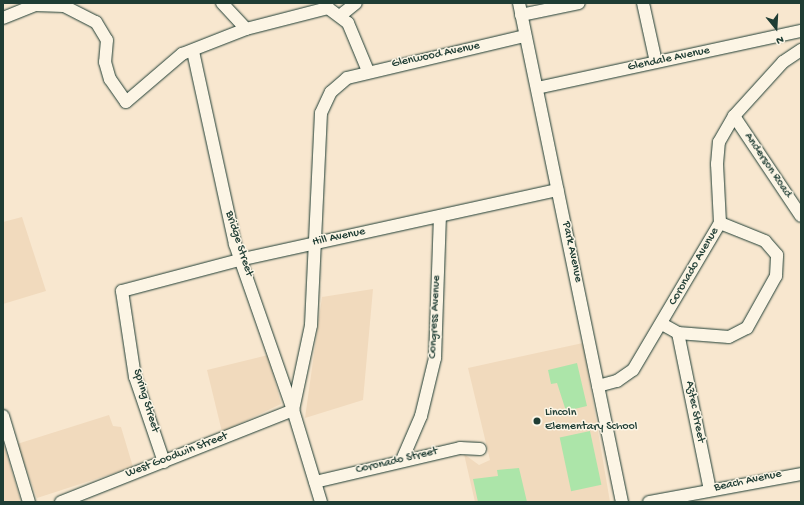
<!DOCTYPE html>
<style>
body{margin:0}
#map{position:relative;width:804px;height:505px;overflow:hidden;background:#f8e7cf;font-family:"Gochi Hand",sans-serif}
div>[style]{position:absolute}
[style*='--x']{left:calc(var(--x)*1px);top:calc(var(--y)*1px);width:calc(var(--w)*1px);rotate:calc(var(--a)*1deg)}
.built>*{inset:0;background:#f1dabd}
.green>*{inset:0;background:#ace5a9;transform-origin:0 0}
.roads{filter:drop-shadow(0 0 1px #1f3d34) drop-shadow(0 0 1px #1f3d34)}
.minor>*{height:12px;margin:-6px;padding:0 6px;transform-origin:6px;border-radius:6px;background:#fcf5e5}
.dots>*{width:11px;height:11px;translate:-50% -50%;box-sizing:border-box;border:2px solid #fcf5e5;border-radius:50%}
span{translate:-50% -50%;white-space:nowrap;text-align:center;line-height:1.15;-webkit-text-stroke:3px #fcf5e5;paint-order:stroke}
.street-label{font-size:12px;color:#1f3d34}
.poi-label{font-size:12px;color:#1f3d34}
.left{translate:0 -50%;text-align:left}
.frame{position:absolute;inset:0;border:4px solid #1f3d34;pointer-events:none}
.north{position:absolute;left:756px;top:8px;width:40px;height:40px;-webkit-text-stroke:3px #fcf5e5;paint-order:stroke;rotate:162deg;font-size:11px;font-weight:700;line-height:16px;text-align:center;color:#1f3d34}
.north::after{content:'';display:block;margin:auto;width:14px;height:18px;background:#1f3d34;clip-path:polygon(50% 0,100% 100%,50% 72%,0 100%)}
</style>
<div id="map">
<div class="built">
<div style="clip-path:polygon(22px 217px,46px 291px,3px 304px,3px 222px)"></div>
<div style="clip-path:polygon(373px 289px,363px 400px,305px 418px,322px 297px)"></div>
<div style="clip-path:polygon(583px 343px,610px 502px,475px 502px,464px 454px,479px 465px,490px 460px,468px 368px)"></div>
<div style="clip-path:polygon(268px 355px,281px 404px,222px 432px,207px 370px)"></div>
<div style="clip-path:polygon(109px 415px,113px 426px,121px 427px,133px 467px,37px 498px,17px 444px)"></div>
<div style="clip-path:polygon(3px 441px,20px 498px,19px 502px,3px 502px)"></div>
</div>
<div class="green">
<div style="clip-path:polygon(577px 363px,587px 406px,566px 411px,557px 383px,551px 384px,548px 370px)"></div>
<div style="left:590px;top:431px;width:55px;height:31px;rotate:78deg"></div>
<div style="clip-path:polygon(519px 468px,527px 502px,478px 502px,473px 479px,498px 476px,497px 470px)"></div>
</div>
<div class="roads">
<div class="minor">
<div style="--x:222;--y:3;--w:35;--a:47"></div>
<div style="--x:519;--y:3;--w:510;--a:78.34"></div>
<div style="--x:643;--y:3;--w:60;--a:77.6"></div>
<div style="--x:341;--y:15;--w:19;--a:-39"></div>
<div style="--x:521;--y:15;--w:59;--a:-11.7"></div>
<div style="--x:3;--y:18;--w:35;--a:-22"></div>
<div style="--x:35;--y:5;--w:29;--a:2"></div>
<div style="--x:64;--y:6;--w:36;--a:27"></div>
<div style="--x:96;--y:22;--w:21;--a:59"></div>
<div style="--x:107;--y:40;--w:22;--a:95"></div>
<div style="--x:105;--y:62;--w:18;--a:74"></div>
<div style="--x:110;--y:79;--w:28;--a:55"></div>
<div style="--x:126;--y:102;--w:74;--a:-40.6"></div>
<div style="--x:182;--y:54;--w:69;--a:-21.3"></div>
<div style="--x:246;--y:29;--w:85;--a:-14.4"></div>
<div style="--x:328;--y:8;--w:25;--a:37"></div>
<div style="--x:348;--y:23;--w:52;--a:67.4"></div>
<div style="--x:537;--y:88;--w:270;--a:-12.2"></div>
<div style="--x:734;--y:116;--w:120;--a:56.2"></div>
<div style="--x:662;--y:324;--w:18;--a:29"></div>
<div style="--x:678;--y:333;--w:51;--a:4.5"></div>
<div style="--x:729;--y:337;--w:20;--a:-27"></div>
<div style="--x:747;--y:328;--w:60;--a:-60.9"></div>
<div style="--x:776;--y:276;--w:21;--a:-87"></div>
<div style="--x:777;--y:255;--w:18;--a:-131"></div>
<div style="--x:765;--y:241;--w:48;--a:-158.2"></div>
<div style="--x:678;--y:333;--w:160;--a:78.5"></div>
<div style="--x:598;--y:386;--w:20;--a:-15"></div>
<div style="--x:617;--y:381;--w:19;--a:-35"></div>
<div style="--x:633;--y:370;--w:171;--a:-59.4"></div>
<div style="--x:720;--y:223;--w:59;--a:-92.9"></div>
<div style="--x:717;--y:164;--w:22;--a:-85"></div>
<div style="--x:719;--y:142;--w:30;--a:-60"></div>
<div style="--x:734;--y:116;--w:73;--a:-47.8"></div>
<div style="--x:783;--y:62;--w:22;--a:-34"></div>
<div style="--x:3;--y:416;--w:90;--a:73.2"></div>
<div style="--x:402;--y:460;--w:48;--a:-66.6"></div>
<div style="--x:421;--y:416;--w:60;--a:-76.4"></div>
<div style="--x:435;--y:358;--w:141;--a:-88"></div>
<div style="--x:164;--y:462;--w:90;--a:-108.8"></div>
<div style="--x:135;--y:377;--w:87;--a:-98.6"></div>
<div style="--x:122;--y:291;--w:125;--a:-14.8"></div>
<div style="--x:243;--y:259;--w:322;--a:-12.4"></div>
<div style="--x:315;--y:482;--w:149;--a:-13.2"></div>
<div style="--x:460;--y:448;--w:20;--a:3"></div>
<div style="--x:61;--y:502;--w:250;--a:-21.6"></div>
<div style="--x:293;--y:410;--w:176;--a:-109.3"></div>
<div style="--x:235;--y:244;--w:198;--a:-102.3"></div>
<div style="--x:321;--y:502;--w:96;--a:-106.9"></div>
<div style="--x:293;--y:410;--w:87;--a:-78"></div>
<div style="--x:311;--y:325;--w:212;--a:-87.3"></div>
<div style="--x:321;--y:113;--w:23;--a:-65"></div>
<div style="--x:331;--y:92;--w:21;--a:-41"></div>
<div style="--x:347;--y:78;--w:183;--a:-13.3"></div>
<div style="--x:649;--y:502;--w:155;--a:-10.4"></div>
</div>
</div>
<div class="dots">
<div style="left:537px;top:421px;background:#1f3d34"></div>
</div>
<div class="street-label">
<span style="left:436px;top:56px;rotate:-12deg">Glenwood Avenue</span>
<span style="left:669px;top:60px;rotate:-12deg">Glendale Avenue</span>
<span style="left:767px;top:166px;rotate:56deg">Anderson Road</span>
<span style="left:339px;top:238px;rotate:-12deg">Hill Avenue</span>
<span style="left:238px;top:244px;rotate:72deg">Bridge Street</span>
<span style="left:571px;top:252px;rotate:78deg">Park Avenue</span>
<span style="left:695px;top:267px;rotate:-60deg">Coronado Avenue</span>
<span style="left:436px;top:317px;rotate:-87deg">Congress Avenue</span>
<span style="left:145px;top:401px;rotate:73deg">Spring Street</span>
<span style="left:694px;top:412px;rotate:79deg">Aztec Street</span>
<span style="left:177px;top:456px;rotate:-21deg">West Goodwin Street</span>
<span style="left:397px;top:462px;rotate:-13deg">Coronado Street</span>
<span style="left:748px;top:482px;rotate:-12deg">Beach Avenue</span>
</div>
<div class="poi-label">
<span class="left" style="left:545px;top:421px">Lincoln<br>Elementary School</span>
</div>
<div class="frame"></div>
<div class="north">N</div>
</div>
